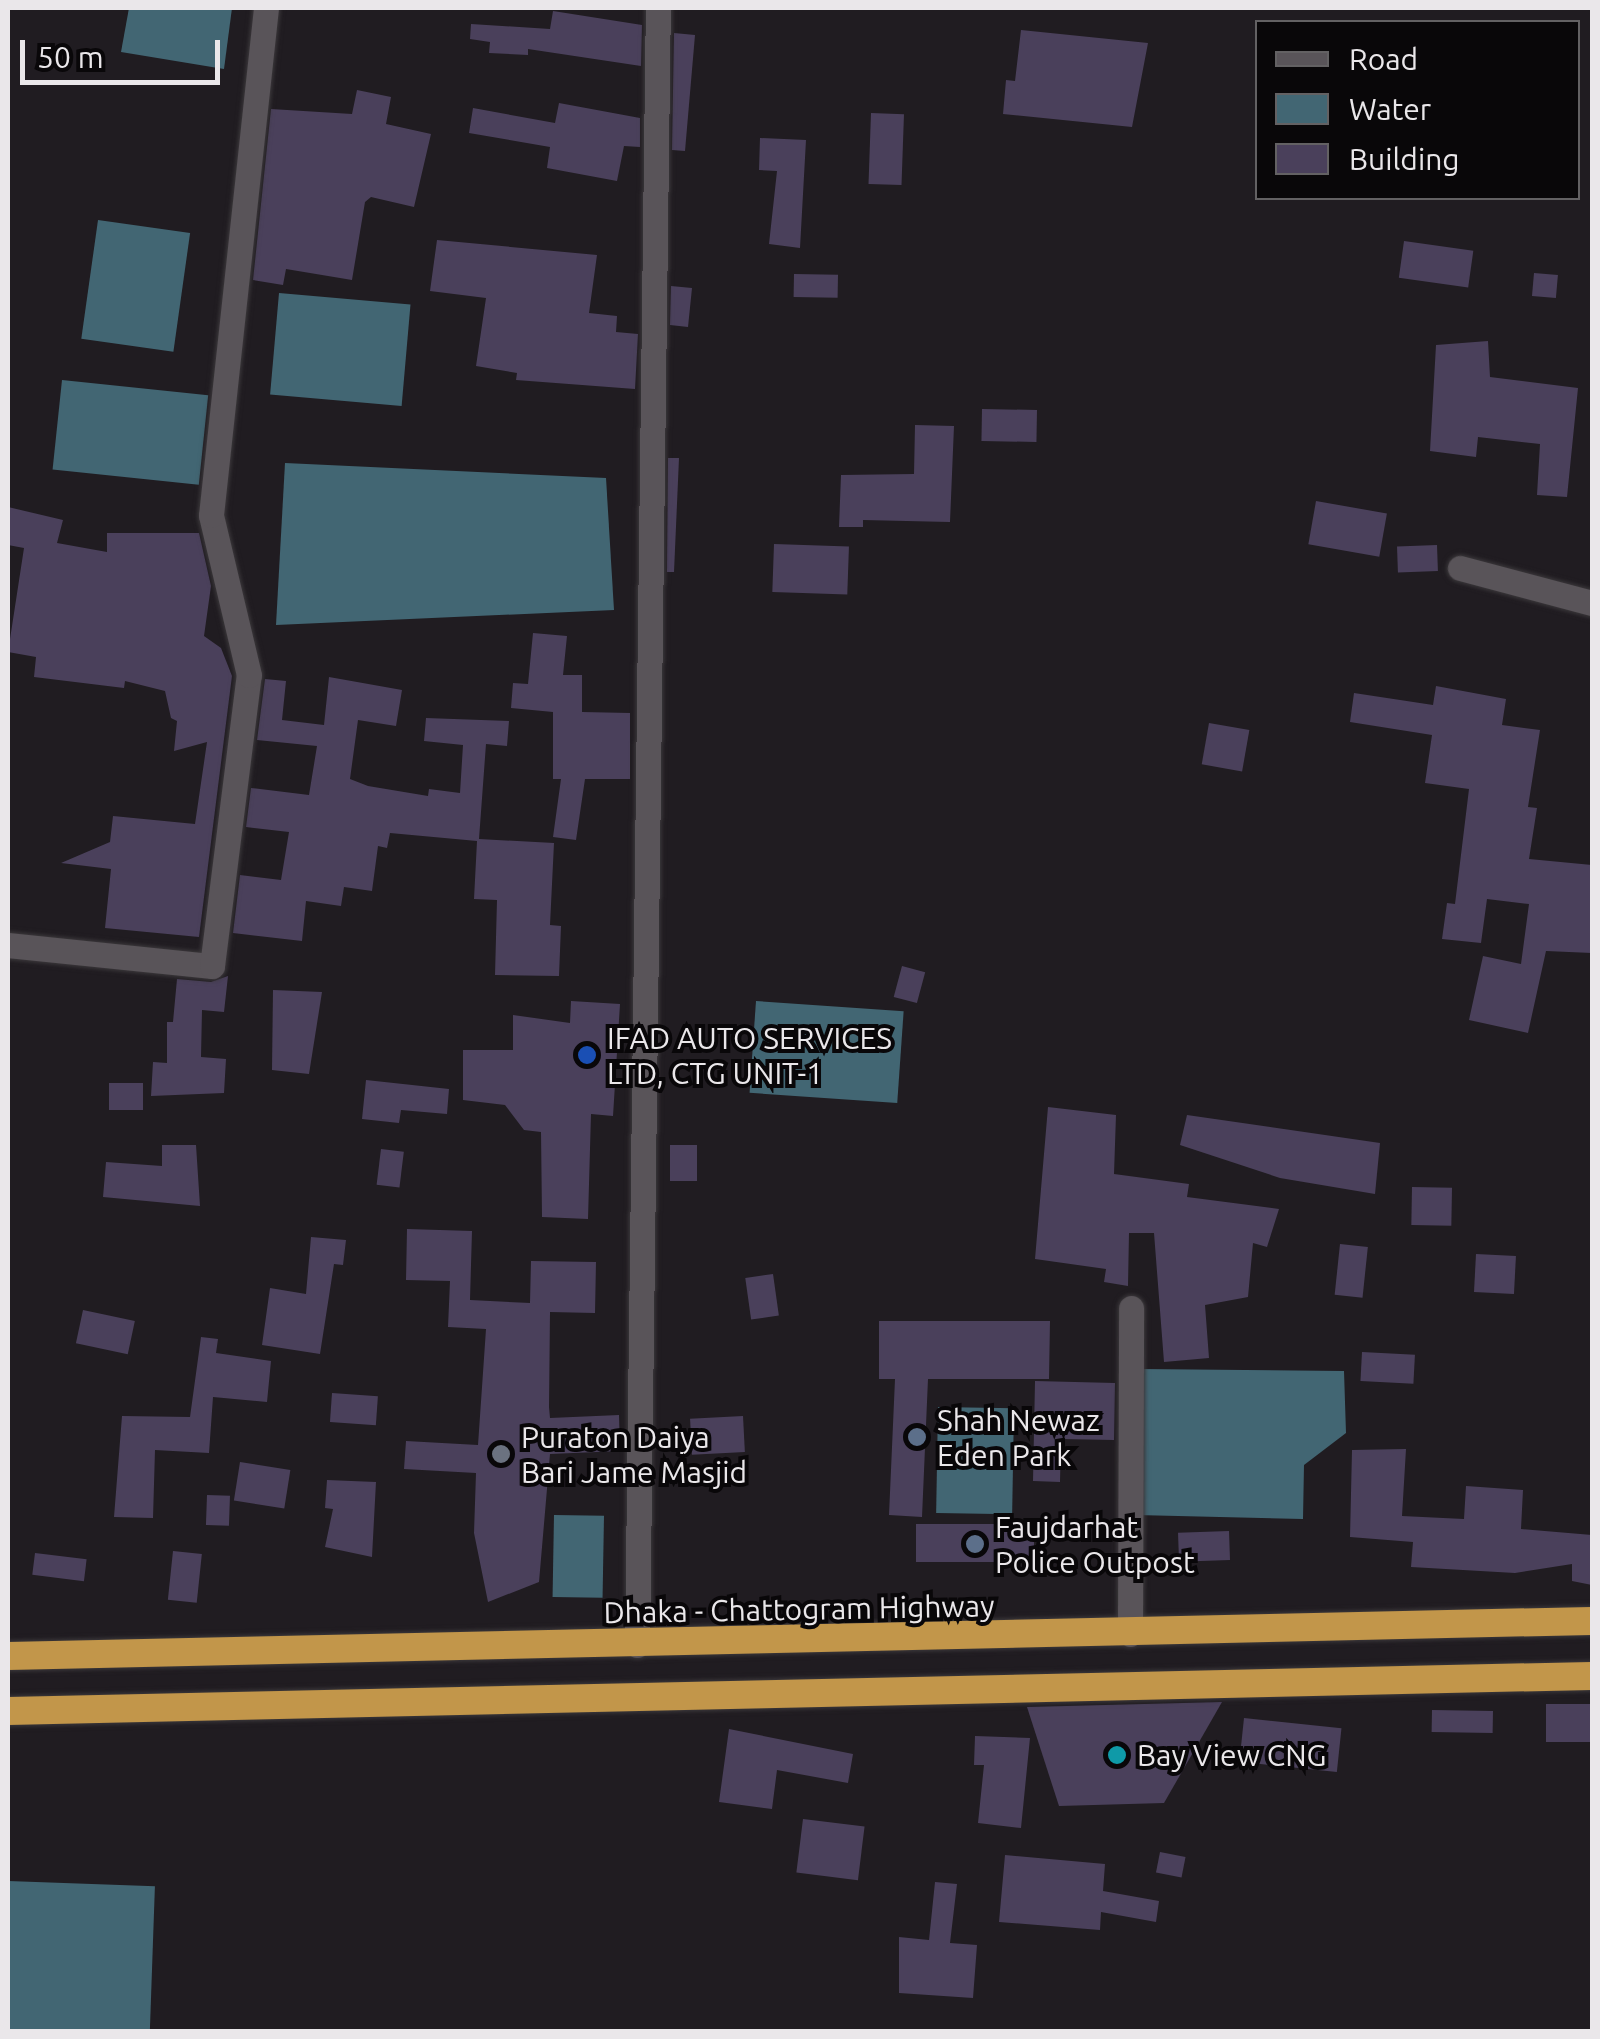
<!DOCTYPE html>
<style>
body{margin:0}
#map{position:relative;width:1600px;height:2039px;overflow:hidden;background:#201c21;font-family:Ubuntu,sans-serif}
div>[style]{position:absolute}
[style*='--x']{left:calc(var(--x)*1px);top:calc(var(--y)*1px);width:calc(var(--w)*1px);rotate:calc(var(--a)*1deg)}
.water>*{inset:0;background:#426673;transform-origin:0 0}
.building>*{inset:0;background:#4a405b;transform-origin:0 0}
.roads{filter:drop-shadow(0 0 2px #3b383b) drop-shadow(0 0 2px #3b383b)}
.minor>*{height:25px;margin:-12.5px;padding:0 12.5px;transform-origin:12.5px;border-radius:12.5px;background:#595459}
.trunk>*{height:28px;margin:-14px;padding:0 14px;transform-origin:14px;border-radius:14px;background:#c2964a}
.dots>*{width:28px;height:28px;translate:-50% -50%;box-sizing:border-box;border:5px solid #090709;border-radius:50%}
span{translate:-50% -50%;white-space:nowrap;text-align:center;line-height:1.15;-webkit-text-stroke:8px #090709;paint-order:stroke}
.poi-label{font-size:30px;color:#eae7ea}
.left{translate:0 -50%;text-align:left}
.street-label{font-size:30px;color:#eae7ea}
.frame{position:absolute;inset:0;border:10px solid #eae7ea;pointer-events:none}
.legend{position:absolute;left:1255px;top:20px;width:325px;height:180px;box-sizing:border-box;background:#090709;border:2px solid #636163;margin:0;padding:12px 18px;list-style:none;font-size:30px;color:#eae7ea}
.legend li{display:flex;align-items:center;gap:20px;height:50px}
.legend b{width:50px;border:2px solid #636163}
.scale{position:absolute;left:20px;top:40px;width:200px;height:45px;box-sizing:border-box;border:5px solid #eae7ea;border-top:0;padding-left:12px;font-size:30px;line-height:35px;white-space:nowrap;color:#eae7ea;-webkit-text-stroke:8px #090709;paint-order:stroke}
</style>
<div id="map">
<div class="water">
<div style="clip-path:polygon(129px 8px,232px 8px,224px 69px,121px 52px)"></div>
<div style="left:98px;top:220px;width:93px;height:120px;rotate:8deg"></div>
<div style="left:279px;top:293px;width:132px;height:102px;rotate:5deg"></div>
<div style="left:62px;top:380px;width:147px;height:90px;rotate:6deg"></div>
<div style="clip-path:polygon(285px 463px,606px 478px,614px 610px,276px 625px)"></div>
<div style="left:756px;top:1001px;width:148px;height:92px;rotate:4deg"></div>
<div style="clip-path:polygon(1139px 1369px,1344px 1371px,1346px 1433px,1304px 1465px,1303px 1519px,1136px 1515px)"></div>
<div style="left:938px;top:1407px;width:76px;height:106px;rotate:1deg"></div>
<div style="left:554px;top:1515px;width:50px;height:82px;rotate:1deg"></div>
<div style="left:8px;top:1881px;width:147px;height:150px;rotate:2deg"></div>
</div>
<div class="building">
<div style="clip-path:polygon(553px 11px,642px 25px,641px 66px,528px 49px,528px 55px,489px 53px,490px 42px,470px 39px,471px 24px,550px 29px)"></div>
<div style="clip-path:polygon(1021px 30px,1148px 43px,1132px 127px,1003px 114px,1006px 80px,1015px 81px)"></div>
<div style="clip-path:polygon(674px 33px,695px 35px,685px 151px,672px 150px)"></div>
<div style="clip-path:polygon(357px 90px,391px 97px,386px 124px,431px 134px,414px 207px,371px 197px,365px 202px,352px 280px,286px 269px,283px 285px,253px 280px,271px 109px,352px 114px)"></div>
<div style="clip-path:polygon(559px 103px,640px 118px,640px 147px,624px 146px,617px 181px,547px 168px,550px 147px,469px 133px,473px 108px,555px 123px)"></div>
<div style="left:871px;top:113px;width:33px;height:71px;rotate:2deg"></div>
<div style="clip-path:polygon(760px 138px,806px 140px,800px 248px,769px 244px,777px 171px,759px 170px)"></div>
<div style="clip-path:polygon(437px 240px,597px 255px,589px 313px,617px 316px,616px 332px,638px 334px,635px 389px,516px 380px,517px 373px,476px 366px,486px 298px,430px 291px)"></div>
<div style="left:1404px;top:241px;width:70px;height:37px;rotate:8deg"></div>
<div style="left:1534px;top:273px;width:24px;height:23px;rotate:5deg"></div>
<div style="left:794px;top:274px;width:44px;height:23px;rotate:1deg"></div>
<div style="clip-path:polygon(671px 286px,692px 288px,688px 327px,670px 325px)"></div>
<div style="clip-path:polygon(1488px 341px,1490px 377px,1578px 388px,1567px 497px,1537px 495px,1540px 444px,1478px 437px,1476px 457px,1430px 451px,1436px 345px)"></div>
<div style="left:982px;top:409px;width:55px;height:32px;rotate:1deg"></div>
<div style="clip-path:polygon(915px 425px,954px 426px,950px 522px,863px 520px,863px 527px,839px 527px,841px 475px,914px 474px)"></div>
<div style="clip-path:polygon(668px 458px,679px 458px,674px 572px,667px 572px)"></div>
<div style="left:1316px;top:501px;width:72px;height:44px;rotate:10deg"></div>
<div style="clip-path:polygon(8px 507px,63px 520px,57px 543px,107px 552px,107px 533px,199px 533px,211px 586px,204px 636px,221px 648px,232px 676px,199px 937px,105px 928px,111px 869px,61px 863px,110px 842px,113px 816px,195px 824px,207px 742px,174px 751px,177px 721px,171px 718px,165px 691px,125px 681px,124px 688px,34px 677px,36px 657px,8px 652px,24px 548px,8px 545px)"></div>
<div style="left:774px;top:544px;width:75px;height:48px;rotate:2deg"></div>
<div style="left:1437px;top:545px;width:26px;height:40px;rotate:88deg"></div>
<div style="clip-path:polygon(533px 633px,567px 636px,563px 675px,582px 675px,582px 712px,630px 713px,630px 779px,585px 779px,576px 840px,553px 837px,561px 779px,553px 779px,553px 712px,511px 708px,513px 683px,528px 684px)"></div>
<div style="clip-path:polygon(329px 677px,402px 690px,396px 726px,358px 720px,350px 779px,368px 786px,428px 796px,429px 789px,460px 793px,463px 745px,424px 741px,426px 718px,509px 721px,507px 746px,486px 744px,479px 839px,554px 843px,550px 925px,561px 926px,559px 976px,495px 975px,497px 900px,474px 899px,477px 841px,390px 833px,387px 848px,378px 846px,372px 891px,344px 887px,341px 906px,306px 901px,302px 941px,233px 933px,240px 875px,281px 880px,289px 832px,246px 827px,251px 788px,309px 795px,317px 746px,257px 740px,265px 679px,286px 681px,282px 720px,324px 725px)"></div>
<div style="clip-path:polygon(1436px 686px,1506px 699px,1502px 725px,1540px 730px,1528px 807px,1537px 808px,1529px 859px,1592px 865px,1592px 953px,1546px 951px,1528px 1033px,1469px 1020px,1483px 956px,1521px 964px,1529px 904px,1487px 899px,1481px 943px,1442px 939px,1447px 903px,1455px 904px,1469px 789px,1425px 783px,1432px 735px,1350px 722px,1354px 693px,1433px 705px)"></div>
<div style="left:1209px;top:723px;width:41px;height:42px;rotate:10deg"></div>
<div style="left:902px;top:966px;width:24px;height:32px;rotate:15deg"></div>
<div style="clip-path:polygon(228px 976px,224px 1012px,202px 1010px,201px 1057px,226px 1059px,224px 1093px,151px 1096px,153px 1062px,167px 1063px,167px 1022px,173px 1022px,177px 979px,211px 982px)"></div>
<div style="clip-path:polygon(273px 990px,322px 992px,309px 1074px,272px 1070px)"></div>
<div style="clip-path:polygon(571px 1001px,620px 1004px,613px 1116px,591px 1114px,588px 1219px,542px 1217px,541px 1132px,524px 1130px,505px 1105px,463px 1100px,463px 1050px,513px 1050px,513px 1015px,570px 1023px)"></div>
<div style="clip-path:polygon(366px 1080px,449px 1089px,447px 1114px,401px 1110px,399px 1123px,362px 1119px)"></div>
<div style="left:109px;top:1083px;width:34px;height:27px"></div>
<div style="clip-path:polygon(1048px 1107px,1116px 1115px,1114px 1174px,1189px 1184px,1187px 1197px,1279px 1209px,1267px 1247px,1253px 1243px,1248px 1297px,1205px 1305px,1209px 1358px,1164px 1362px,1154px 1233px,1129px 1233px,1128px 1286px,1104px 1282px,1106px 1269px,1035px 1259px)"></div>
<div style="clip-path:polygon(1187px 1115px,1380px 1143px,1375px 1194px,1280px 1178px,1180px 1145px)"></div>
<div style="clip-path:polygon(162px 1145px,196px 1145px,200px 1206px,103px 1197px,106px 1162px,162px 1166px)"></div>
<div style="left:670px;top:1145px;width:27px;height:36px"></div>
<div style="left:381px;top:1149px;width:23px;height:36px;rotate:7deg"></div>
<div style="left:1412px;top:1187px;width:40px;height:38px;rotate:1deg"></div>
<div style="clip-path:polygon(407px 1229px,472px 1231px,470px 1300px,530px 1303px,531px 1261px,596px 1262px,595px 1313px,550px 1312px,549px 1407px,550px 1418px,619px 1415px,620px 1451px,550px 1454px,539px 1582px,488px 1602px,474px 1533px,476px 1473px,404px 1469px,406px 1441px,478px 1445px,486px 1329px,448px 1327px,450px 1281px,406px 1280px)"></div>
<div style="clip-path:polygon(311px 1237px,346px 1240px,343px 1265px,334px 1264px,320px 1354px,262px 1345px,270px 1288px,306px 1294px)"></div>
<div style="left:1340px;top:1244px;width:28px;height:51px;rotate:6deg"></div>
<div style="left:1476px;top:1254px;width:40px;height:38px;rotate:3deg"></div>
<div style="left:773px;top:1274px;width:42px;height:28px;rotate:82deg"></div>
<div style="left:83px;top:1310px;width:53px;height:34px;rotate:12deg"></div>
<div style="clip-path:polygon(879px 1321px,1050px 1321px,1049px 1379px,928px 1379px,922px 1517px,889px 1515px,895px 1379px,879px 1379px)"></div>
<div style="clip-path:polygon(201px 1337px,218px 1339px,216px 1353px,271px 1361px,267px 1402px,213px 1397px,209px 1453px,155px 1450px,153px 1518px,114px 1517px,122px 1416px,190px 1417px)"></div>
<div style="left:1362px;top:1352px;width:53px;height:29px;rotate:3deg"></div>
<div style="clip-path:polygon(1035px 1381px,1115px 1383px,1114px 1440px,1061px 1439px,1060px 1482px,1033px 1481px)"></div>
<div style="left:332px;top:1393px;width:46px;height:29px;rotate:4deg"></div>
<div style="left:743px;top:1416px;width:36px;height:53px;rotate:87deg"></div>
<div style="clip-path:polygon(1406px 1449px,1402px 1516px,1464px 1519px,1466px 1486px,1523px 1490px,1521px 1529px,1592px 1535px,1592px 1585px,1572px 1581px,1572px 1564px,1515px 1573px,1411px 1567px,1413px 1542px,1350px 1537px,1352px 1450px)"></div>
<div style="left:240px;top:1462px;width:51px;height:39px;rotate:9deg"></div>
<div style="clip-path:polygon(327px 1480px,376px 1482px,372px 1557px,325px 1547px,333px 1509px,325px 1508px)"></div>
<div style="left:207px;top:1495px;width:23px;height:30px;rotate:2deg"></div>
<div style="left:1034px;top:1524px;width:38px;height:118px;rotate:90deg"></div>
<div style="left:1229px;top:1531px;width:29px;height:51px;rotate:88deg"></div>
<div style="left:173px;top:1551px;width:29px;height:49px;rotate:6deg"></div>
<div style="left:35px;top:1553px;width:52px;height:22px;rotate:7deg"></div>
<div style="clip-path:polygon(1222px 1702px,1164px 1803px,1059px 1806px,1027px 1707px)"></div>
<div style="left:1546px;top:1704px;width:46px;height:38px"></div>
<div style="left:1432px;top:1710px;width:61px;height:22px;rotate:1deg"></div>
<div style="left:1244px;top:1718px;width:98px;height:44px;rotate:6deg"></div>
<div style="clip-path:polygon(729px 1729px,853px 1754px,848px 1783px,777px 1770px,772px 1809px,719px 1802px)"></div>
<div style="clip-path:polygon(975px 1736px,1030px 1738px,1021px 1828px,978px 1823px,984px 1765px,974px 1765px)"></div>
<div style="left:803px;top:1819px;width:62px;height:54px;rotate:7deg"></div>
<div style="left:1160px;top:1852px;width:26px;height:21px;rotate:11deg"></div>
<div style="clip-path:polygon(1005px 1855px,1105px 1864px,1103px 1891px,1159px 1901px,1156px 1922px,1101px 1912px,1100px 1930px,999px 1922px)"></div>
<div style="clip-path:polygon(935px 1882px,957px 1884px,950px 1943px,977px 1945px,973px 1998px,899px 1993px,899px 1937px,929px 1940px)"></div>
</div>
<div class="roads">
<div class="minor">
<div style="--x:1460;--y:568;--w:137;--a:14.9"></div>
<div style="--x:8;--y:945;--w:205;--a:5.9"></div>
<div style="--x:212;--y:966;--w:293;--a:-82.8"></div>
<div style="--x:249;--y:675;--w:164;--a:-103.4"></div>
<div style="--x:211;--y:515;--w:510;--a:-83.81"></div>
<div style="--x:1130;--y:1634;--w:326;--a:-89.8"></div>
<div style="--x:637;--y:1645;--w:1637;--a:-89.27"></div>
</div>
<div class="trunk">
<div style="--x:8;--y:1656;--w:1584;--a:-1.27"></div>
<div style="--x:8;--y:1711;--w:1584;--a:-1.27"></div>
</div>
</div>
<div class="dots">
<div style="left:587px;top:1055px;background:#1a4fb4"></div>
<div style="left:917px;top:1437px;background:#5c6f8a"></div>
<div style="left:501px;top:1454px;background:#6b7280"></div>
<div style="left:975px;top:1544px;background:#5c6f8a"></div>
<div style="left:1117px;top:1755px;background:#0f9aa8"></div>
</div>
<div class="poi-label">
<span class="left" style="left:607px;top:1055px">IFAD AUTO SERVICES<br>LTD, CTG UNIT-1</span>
<span class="left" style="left:937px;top:1437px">Shah Newaz<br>Eden Park</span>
<span class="left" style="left:521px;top:1454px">Puraton Daiya<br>Bari Jame Masjid</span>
<span class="left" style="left:995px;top:1544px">Faujdarhat<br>Police Outpost</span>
<span class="left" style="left:1137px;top:1755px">Bay View CNG</span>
</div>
<div class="street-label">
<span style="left:799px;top:1609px;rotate:-1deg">Dhaka - Chattogram Highway</span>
</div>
<div class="frame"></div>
<ul class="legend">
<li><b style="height:12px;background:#595459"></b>Road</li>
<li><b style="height:28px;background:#426673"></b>Water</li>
<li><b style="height:28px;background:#4a405b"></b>Building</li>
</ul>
<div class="scale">50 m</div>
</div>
